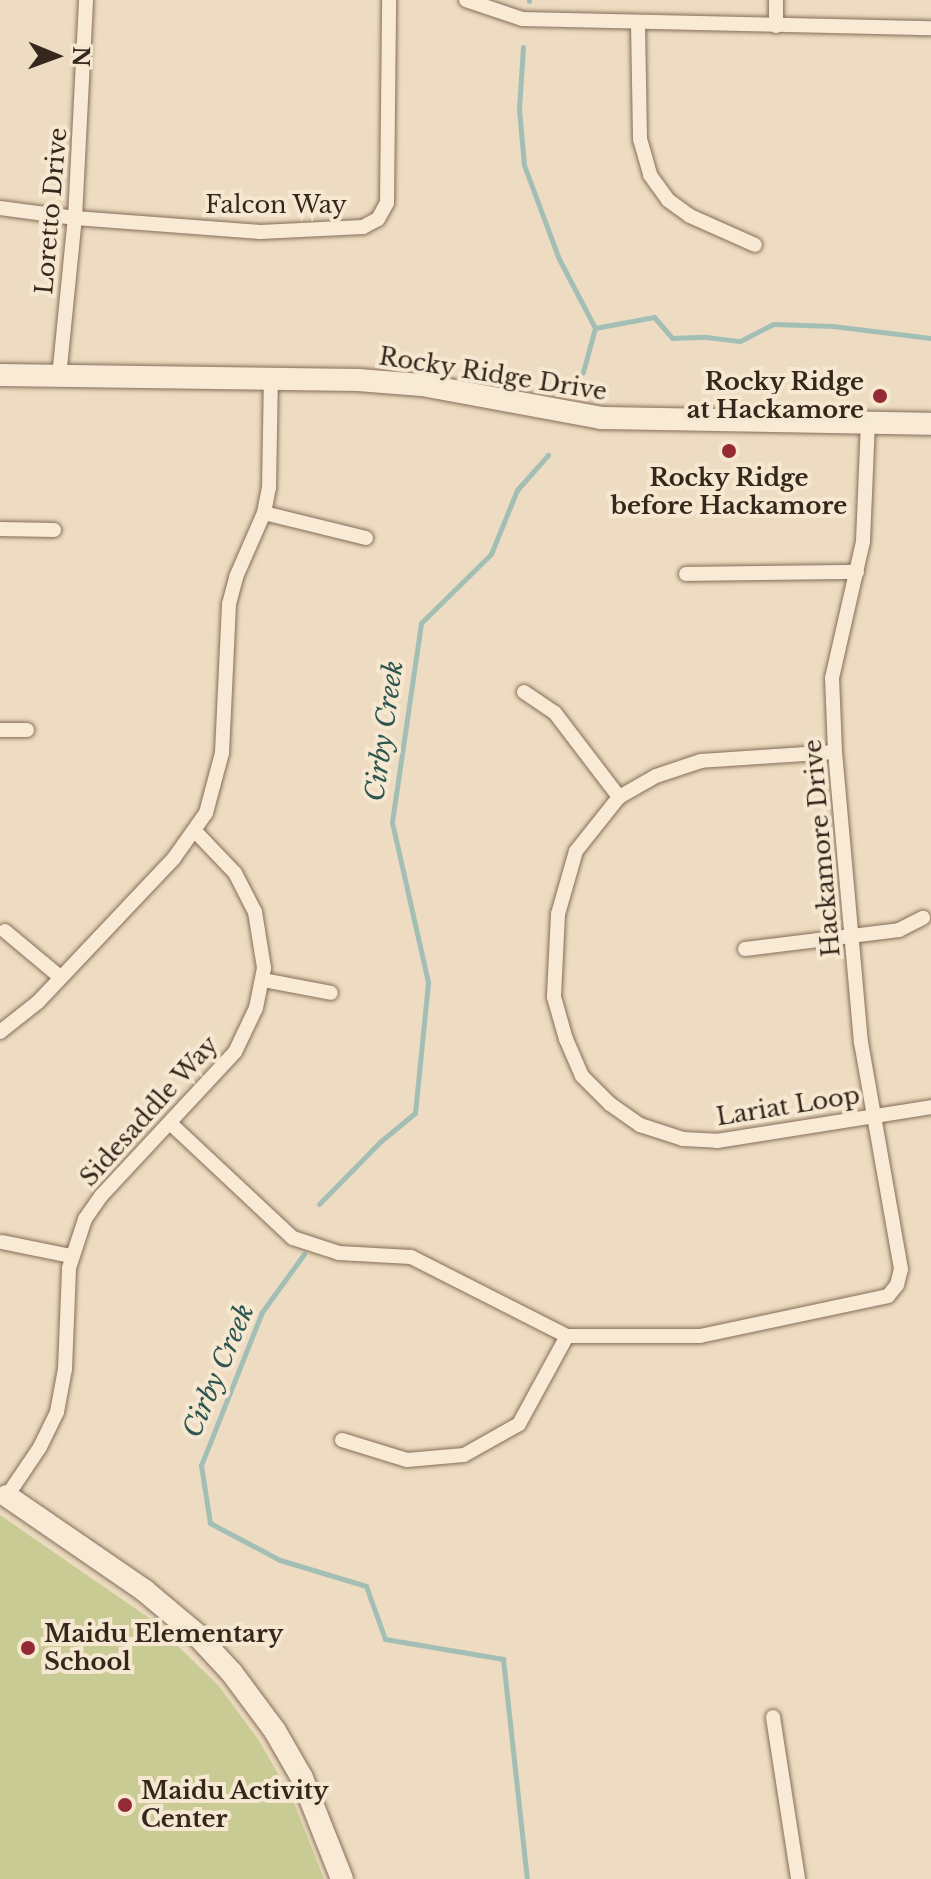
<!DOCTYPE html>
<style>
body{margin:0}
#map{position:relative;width:931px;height:1879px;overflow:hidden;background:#eddcc1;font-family:"Libre Baskerville",serif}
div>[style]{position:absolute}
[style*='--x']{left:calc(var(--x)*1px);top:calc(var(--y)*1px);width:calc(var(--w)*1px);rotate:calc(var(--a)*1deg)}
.green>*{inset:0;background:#c9cb95}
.stream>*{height:5px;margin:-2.5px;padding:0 2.5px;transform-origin:2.5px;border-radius:2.5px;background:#a3bfb5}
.roads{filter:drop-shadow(0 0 2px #866d59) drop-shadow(0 0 2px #866d59)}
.street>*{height:14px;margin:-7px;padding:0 7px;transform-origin:7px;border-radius:7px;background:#f8ead4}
.secondary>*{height:22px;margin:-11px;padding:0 11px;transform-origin:11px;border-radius:11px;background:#f8ead4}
.dots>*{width:22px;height:22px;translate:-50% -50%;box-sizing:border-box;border:4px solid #f5e7d0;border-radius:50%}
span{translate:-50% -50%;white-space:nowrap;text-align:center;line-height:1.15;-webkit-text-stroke:8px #f5e7d0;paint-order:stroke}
.street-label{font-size:24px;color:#36271d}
.poi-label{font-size:24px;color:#36271d;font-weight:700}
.right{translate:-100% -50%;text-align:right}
.left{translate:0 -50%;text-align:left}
.water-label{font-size:26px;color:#2c564f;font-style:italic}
.north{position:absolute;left:16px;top:16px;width:80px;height:80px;-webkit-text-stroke:6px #f5e7d0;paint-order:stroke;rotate:91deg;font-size:22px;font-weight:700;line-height:32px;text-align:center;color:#36271d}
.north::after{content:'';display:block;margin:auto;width:28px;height:36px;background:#36271d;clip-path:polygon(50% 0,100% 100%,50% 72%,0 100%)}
</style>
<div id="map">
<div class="green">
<div style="clip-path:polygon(0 1515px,149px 1618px,218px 1685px,258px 1739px,292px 1798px,324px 1879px,0 1879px)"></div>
</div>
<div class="stream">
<div style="--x:529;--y:1;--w:1;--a:-90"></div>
<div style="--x:523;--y:47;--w:62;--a:93.7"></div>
<div style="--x:519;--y:109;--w:56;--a:84.9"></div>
<div style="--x:524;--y:165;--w:100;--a:69.6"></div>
<div style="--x:559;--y:259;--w:78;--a:62.4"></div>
<div style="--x:595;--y:328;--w:46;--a:105.3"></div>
<div style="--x:595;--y:328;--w:60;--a:-10.6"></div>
<div style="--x:654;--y:317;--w:28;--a:49"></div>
<div style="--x:672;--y:338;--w:34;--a:-2"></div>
<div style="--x:706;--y:337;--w:34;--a:7"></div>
<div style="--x:740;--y:341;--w:37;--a:-27"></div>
<div style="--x:773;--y:324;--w:60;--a:1.9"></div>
<div style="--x:833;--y:326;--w:99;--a:7"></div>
<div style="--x:319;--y:1204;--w:88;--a:-45.5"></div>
<div style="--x:381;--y:1141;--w:44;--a:-39.5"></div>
<div style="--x:415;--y:1113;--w:132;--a:-84.3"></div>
<div style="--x:428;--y:982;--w:164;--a:-102.7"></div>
<div style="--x:392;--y:822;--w:201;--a:-81.7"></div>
<div style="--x:421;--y:623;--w:98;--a:-44.6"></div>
<div style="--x:491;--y:554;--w:69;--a:-67.9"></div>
<div style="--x:517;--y:490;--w:47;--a:-48.5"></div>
<div style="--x:304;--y:1254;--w:72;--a:125.9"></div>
<div style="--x:262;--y:1312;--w:165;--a:111.7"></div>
<div style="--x:201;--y:1465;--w:59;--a:81.2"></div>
<div style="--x:210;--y:1523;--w:79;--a:27.9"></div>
<div style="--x:280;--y:1560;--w:90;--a:16.8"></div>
<div style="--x:366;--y:1586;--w:56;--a:70.3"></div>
<div style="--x:385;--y:1639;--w:120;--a:9.6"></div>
<div style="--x:503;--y:1659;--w:221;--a:83.8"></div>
</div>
<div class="roads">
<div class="street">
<div style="--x:466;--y:0;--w:59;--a:18.7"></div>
<div style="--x:522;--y:19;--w:409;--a:1.3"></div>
<div style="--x:776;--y:0;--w:26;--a:90"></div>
<div style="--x:638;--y:24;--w:115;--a:89"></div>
<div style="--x:640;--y:139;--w:37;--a:74"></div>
<div style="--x:650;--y:175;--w:31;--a:54"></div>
<div style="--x:668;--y:200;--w:27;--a:36"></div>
<div style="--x:690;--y:216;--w:71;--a:24"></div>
<div style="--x:0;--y:208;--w:76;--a:7.6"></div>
<div style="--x:75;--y:218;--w:186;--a:4.3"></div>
<div style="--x:260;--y:232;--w:103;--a:-2.8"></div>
<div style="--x:363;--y:227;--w:17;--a:-28"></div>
<div style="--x:378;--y:219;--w:18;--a:-61"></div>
<div style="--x:387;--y:203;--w:203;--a:-89.4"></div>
<div style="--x:59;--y:377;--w:160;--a:-84.3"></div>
<div style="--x:75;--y:218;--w:218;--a:-87.1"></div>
<div style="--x:264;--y:513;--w:105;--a:13.8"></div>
<div style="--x:0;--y:529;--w:54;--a:1.1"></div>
<div style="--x:686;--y:574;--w:171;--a:-0.7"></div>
<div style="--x:524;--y:692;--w:37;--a:34"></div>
<div style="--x:555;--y:713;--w:106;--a:52.7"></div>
<div style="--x:0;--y:730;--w:27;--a:0"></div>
<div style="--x:835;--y:752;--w:134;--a:176.2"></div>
<div style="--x:701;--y:761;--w:47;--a:161.6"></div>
<div style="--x:656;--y:776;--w:43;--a:150.4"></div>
<div style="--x:619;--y:797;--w:69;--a:128.5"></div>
<div style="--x:576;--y:851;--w:66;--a:105.9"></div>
<div style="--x:558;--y:914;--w:83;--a:92.8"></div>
<div style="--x:554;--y:997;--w:44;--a:74.1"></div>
<div style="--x:566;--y:1039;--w:40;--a:66.6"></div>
<div style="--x:582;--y:1076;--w:40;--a:45"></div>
<div style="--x:610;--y:1104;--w:37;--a:35"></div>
<div style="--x:640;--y:1125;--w:45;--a:18"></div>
<div style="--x:683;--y:1139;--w:34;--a:3"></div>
<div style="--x:717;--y:1141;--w:217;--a:-9"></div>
<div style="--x:5;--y:931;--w:72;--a:39.9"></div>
<div style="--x:745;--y:949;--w:155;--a:-7"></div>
<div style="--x:899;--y:930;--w:27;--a:-27"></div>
<div style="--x:263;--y:980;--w:69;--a:10.8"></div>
<div style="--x:0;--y:1032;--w:48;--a:-38.3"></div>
<div style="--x:38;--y:1002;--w:198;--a:-46.6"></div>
<div style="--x:174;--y:858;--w:55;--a:-54.6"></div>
<div style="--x:206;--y:813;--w:62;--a:-75.1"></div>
<div style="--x:222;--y:753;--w:149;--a:-87.3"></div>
<div style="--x:229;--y:604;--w:28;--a:-75"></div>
<div style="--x:236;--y:577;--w:70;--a:-66.4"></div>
<div style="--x:264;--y:513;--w:25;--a:-79"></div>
<div style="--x:269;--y:488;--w:111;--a:-89"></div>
<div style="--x:170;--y:1123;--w:168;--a:43.1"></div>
<div style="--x:293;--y:1238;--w:48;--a:18.1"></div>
<div style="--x:339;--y:1253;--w:72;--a:3.2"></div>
<div style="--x:411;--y:1257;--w:175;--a:26.9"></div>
<div style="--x:567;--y:1336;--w:133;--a:0"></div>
<div style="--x:700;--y:1336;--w:192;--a:-12"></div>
<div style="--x:888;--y:1296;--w:14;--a:-51"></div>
<div style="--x:897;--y:1285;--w:16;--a:-76"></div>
<div style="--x:901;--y:1269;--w:230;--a:-100"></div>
<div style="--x:861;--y:1043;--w:292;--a:-95.1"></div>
<div style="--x:835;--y:752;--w:74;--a:-92.3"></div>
<div style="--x:832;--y:678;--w:140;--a:-77.2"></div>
<div style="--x:863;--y:541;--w:118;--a:-87.6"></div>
<div style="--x:2;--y:1242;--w:70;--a:11.5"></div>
<div style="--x:342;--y:1440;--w:68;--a:17.1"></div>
<div style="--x:407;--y:1460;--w:57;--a:-5"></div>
<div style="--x:464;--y:1455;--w:63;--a:-29.4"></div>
<div style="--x:519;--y:1424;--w:100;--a:-61.4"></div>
<div style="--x:3;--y:1494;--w:4;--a:27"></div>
<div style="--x:7;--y:1496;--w:59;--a:-56"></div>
<div style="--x:40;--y:1447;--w:39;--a:-64"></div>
<div style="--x:57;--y:1412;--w:44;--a:-79.5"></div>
<div style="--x:65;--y:1369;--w:101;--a:-87.7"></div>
<div style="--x:69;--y:1268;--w:52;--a:-71.9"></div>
<div style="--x:85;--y:1219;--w:29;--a:-55"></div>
<div style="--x:102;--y:1195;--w:195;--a:-47.1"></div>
<div style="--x:235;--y:1052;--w:49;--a:-64.5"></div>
<div style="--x:256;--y:1008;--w:41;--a:-78.7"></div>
<div style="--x:264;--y:968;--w:57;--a:-99.1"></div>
<div style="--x:255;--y:912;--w:44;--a:-117.1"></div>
<div style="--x:235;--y:873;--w:57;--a:-133.6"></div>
<div style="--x:773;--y:1717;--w:164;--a:81.2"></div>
</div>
<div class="secondary">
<div style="--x:0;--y:375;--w:358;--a:0.8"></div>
<div style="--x:358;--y:380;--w:64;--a:4.5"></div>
<div style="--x:422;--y:385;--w:182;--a:10.4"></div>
<div style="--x:601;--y:418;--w:330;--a:1"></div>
<div style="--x:7;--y:1496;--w:168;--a:34.5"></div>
<div style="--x:145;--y:1591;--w:65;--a:40"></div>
<div style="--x:195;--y:1633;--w:54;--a:47.2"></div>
<div style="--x:232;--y:1673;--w:72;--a:53.4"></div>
<div style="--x:275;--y:1731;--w:54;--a:60.1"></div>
<div style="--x:302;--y:1778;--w:109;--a:68.4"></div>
</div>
</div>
<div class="dots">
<div style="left:880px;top:396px;background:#942a33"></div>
<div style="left:729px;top:451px;background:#942a33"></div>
<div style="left:28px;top:1648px;background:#942a33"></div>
<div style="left:125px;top:1805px;background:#942a33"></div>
</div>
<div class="street-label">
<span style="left:276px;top:205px">Falcon Way</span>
<span style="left:51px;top:211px;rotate:-85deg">Loretto Drive</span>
<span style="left:493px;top:374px;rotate:9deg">Rocky Ridge Drive</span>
<span style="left:822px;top:848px;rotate:-95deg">Hackamore Drive</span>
<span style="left:788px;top:1106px;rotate:-9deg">Lariat Loop</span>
<span style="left:149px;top:1111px;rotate:-48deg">Sidesaddle Way</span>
</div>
<div class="poi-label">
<span class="right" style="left:864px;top:396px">Rocky Ridge<br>at Hackamore</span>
<span style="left:729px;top:492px">Rocky Ridge<br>before Hackamore</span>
<span class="left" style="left:44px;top:1648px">Maidu Elementary<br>School</span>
<span class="left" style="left:141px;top:1805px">Maidu Activity<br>Center</span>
</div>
<div class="water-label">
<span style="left:385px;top:731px;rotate:-82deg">Cirby Creek</span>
<span style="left:219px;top:1371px;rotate:-67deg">Cirby Creek</span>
</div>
<div class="north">N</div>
</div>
